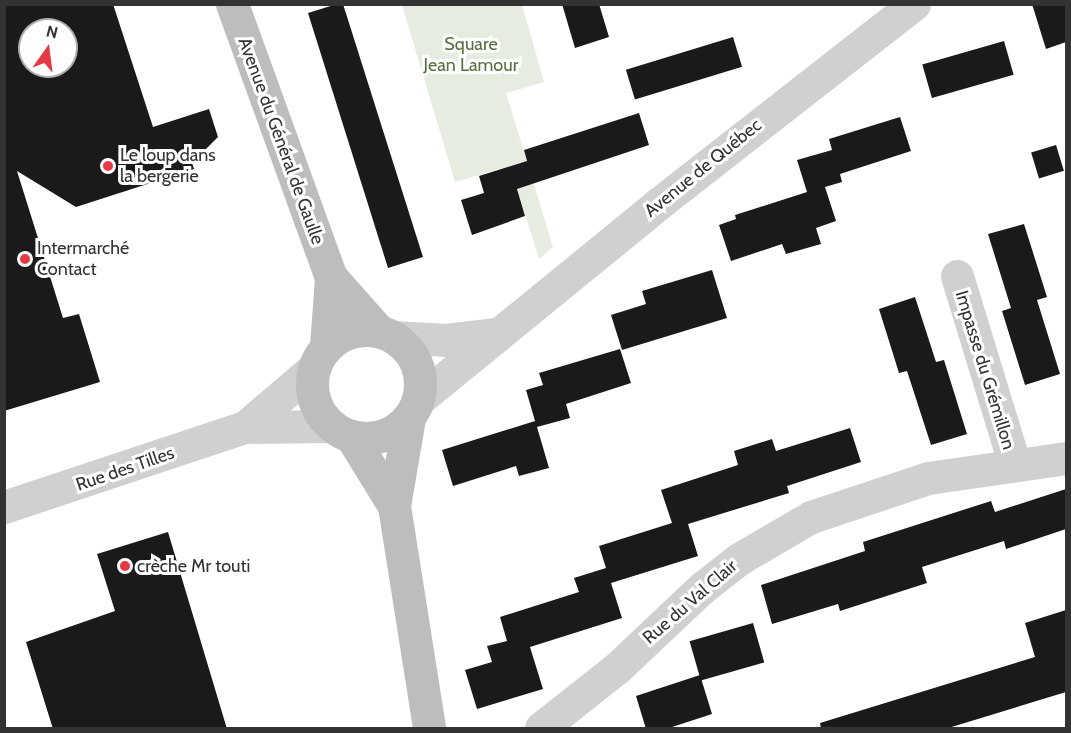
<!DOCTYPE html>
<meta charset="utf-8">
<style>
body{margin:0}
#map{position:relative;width:1071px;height:733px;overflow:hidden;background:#fff;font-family:Cabin,sans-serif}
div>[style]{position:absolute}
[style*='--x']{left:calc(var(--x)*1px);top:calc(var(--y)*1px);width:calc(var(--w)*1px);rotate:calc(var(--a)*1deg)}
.green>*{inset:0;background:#e6ecdf}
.building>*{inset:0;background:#1a1a1a;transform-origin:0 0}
.street>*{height:33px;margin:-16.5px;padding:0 16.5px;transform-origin:16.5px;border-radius:16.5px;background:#d0d0d0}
.secondary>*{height:33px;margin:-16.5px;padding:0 16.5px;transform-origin:16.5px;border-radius:16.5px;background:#bdbdbd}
.secondary>.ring{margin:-16.5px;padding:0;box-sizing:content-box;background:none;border:33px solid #bdbdbd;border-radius:50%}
.dots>*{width:16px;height:16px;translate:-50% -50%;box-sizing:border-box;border:3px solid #fff;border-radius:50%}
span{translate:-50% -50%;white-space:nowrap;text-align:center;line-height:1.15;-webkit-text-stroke:6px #fff;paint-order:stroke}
.park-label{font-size:18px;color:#56703f}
.street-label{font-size:18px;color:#333}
.poi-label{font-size:18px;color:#333}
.left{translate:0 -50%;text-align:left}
.frame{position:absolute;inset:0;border:6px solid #333;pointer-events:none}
.north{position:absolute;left:18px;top:18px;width:60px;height:60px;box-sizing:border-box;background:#fff;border:2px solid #adadad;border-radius:50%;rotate:14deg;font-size:16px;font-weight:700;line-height:24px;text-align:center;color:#333}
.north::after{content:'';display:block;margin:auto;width:21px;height:27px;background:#e63946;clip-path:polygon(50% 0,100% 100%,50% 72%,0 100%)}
</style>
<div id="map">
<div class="green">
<div style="clip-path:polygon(402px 5px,522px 5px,544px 82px,506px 93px,553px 247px,539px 259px,510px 166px,455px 182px)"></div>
</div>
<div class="building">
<div style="clip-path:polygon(evenodd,4px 4px,113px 4px,153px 127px,209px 109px,218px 137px,192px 163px,194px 169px,76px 207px,17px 171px,63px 318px,79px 314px,100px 382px,4px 411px,4px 4px,30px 30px,66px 30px,66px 66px,30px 66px,30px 30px)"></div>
<div style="clip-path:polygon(337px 4px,343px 4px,423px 257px,388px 268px,308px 13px)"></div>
<div style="clip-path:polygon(562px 4px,599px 4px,609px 37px,575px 48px)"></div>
<div style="clip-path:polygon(1032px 4px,1066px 4px,1066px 42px,1046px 49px)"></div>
<div style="left:733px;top:37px;width:31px;height:112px;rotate:73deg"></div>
<div style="left:1004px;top:41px;width:35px;height:85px;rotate:74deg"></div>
<div style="clip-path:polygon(639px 113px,649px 145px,517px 189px,525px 216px,472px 235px,461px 200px,484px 193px,479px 176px,527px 161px,524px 150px)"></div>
<div style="clip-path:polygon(900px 117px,911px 151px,840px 174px,842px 182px,825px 187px,836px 221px,816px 228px,821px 244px,786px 254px,782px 244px,731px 261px,719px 225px,736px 219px,735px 215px,807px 192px,797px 160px,832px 150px,829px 139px)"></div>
<div style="left:1056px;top:145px;width:27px;height:26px;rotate:73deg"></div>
<div style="clip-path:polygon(1024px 224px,1047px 297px,1037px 300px,1060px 374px,1025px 385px,1002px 311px,1011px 308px,988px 234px)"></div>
<div style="clip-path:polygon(712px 270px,727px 318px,622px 350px,611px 315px,646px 304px,642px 291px)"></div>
<div style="clip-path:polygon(915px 297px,936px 362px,944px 360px,967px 434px,931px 445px,907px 371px,899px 373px,879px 309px)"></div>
<div style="clip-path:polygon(620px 349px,631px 383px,566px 404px,570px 418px,537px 427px,549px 468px,519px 476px,516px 466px,453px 486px,442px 450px,535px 421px,526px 390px,543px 385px,539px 373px)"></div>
<div style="clip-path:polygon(850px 428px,861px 462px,787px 486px,789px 493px,688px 524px,698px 556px,611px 583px,622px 618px,530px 647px,543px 689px,477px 709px,465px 670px,492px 662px,487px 646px,507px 641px,500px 617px,579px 592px,574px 578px,606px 568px,599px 546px,672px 523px,661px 490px,738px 465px,734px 451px,772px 439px,776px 451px)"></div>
<div style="clip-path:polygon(1066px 489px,1066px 529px,1006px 549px,1004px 541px,922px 567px,927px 583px,840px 611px,838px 604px,772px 624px,761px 585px,865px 551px,863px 542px,991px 501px,995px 512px)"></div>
<div style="clip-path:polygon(168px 532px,227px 729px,53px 729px,26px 642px,115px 611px,97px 554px)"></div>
<div style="clip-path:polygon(1066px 610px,1066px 692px,945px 729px,821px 729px,820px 723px,1035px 657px,1025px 623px)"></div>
<div style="left:753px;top:623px;width:41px;height:66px;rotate:74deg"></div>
<div style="clip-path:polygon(700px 675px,712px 714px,666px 729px,646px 729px,636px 696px)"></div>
</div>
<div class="street">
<div style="--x:957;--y:276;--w:195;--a:73"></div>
<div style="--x:394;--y:337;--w:52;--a:3.3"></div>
<div style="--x:446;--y:340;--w:49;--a:-7"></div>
<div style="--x:418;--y:400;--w:310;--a:-39.2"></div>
<div style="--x:658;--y:204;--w:325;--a:-38"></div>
<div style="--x:245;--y:427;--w:89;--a:-40.5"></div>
<div style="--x:4;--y:507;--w:254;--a:-18.4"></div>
<div style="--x:245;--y:427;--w:87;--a:-0.7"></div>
<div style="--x:541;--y:728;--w:97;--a:-38.3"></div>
<div style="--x:617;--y:668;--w:117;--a:-43.3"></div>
<div style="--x:702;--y:588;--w:47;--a:-38.1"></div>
<div style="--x:739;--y:559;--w:83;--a:-30.3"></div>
<div style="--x:811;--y:517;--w:123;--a:-18.4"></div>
<div style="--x:928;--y:478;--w:139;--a:-8.2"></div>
</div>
<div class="secondary">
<div style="--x:232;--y:4;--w:290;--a:70.1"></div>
<div style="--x:331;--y:277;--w:72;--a:48.4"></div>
<div class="ring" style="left:312px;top:330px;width:75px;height:75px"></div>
<div style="--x:326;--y:347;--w:70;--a:-85.9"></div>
<div style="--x:409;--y:418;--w:89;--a:99.7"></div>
<div style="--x:394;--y:506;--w:225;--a:81"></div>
<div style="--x:351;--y:436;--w:82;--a:58.4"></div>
</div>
<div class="dots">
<div style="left:108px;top:166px;background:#e63946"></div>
<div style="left:25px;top:259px;background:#e63946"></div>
<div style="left:125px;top:566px;background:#e63946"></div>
</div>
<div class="park-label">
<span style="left:471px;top:55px">Square<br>Jean Lamour</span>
</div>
<div class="street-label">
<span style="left:281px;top:141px;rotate:70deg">Avenue du Général de Gaulle</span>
<span style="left:703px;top:168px;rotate:-39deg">Avenue de Québec</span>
<span style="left:985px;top:370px;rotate:73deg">Impasse du Grémillon</span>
<span style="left:125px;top:469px;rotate:-19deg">Rue des Tilles</span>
<span style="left:690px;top:602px;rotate:-41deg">Rue du Val Clair</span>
</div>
<div class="poi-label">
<span class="left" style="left:120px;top:166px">Le loup dans<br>la bergerie</span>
<span class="left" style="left:37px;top:259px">Intermarché<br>Contact</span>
<span class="left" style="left:137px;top:566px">crèche Mr touti</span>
</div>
<div class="frame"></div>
<div class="north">N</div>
</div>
